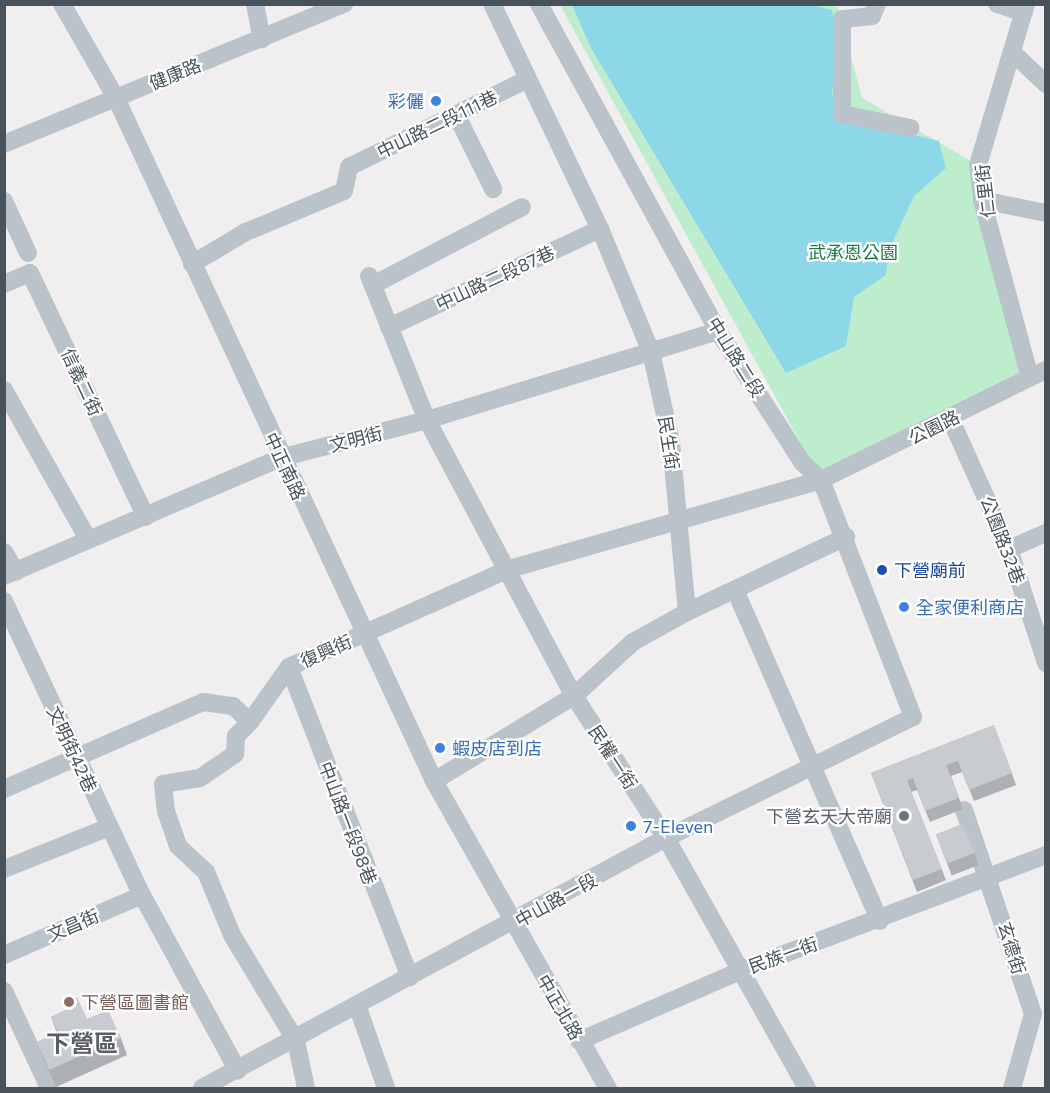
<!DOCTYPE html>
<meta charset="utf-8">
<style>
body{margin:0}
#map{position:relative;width:1050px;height:1093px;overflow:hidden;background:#f0eeee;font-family:Commissioner,"Noto Sans TC",sans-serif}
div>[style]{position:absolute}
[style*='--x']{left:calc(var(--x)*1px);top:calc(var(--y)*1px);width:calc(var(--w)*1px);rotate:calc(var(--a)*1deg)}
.green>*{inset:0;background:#beedce}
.water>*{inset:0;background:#8cd8e8}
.minor>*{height:18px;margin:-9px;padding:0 9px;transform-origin:9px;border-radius:9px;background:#bac3ca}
.wall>*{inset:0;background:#acafb3;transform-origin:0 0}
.building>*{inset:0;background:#c8cbd0;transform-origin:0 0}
.dots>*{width:16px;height:16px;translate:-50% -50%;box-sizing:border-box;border:3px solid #fff;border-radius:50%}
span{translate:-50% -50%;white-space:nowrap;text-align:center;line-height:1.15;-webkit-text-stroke:4.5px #fff;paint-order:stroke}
.street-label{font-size:18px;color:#47525a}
.shop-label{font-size:18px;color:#366cbe}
.right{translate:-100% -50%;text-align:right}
.left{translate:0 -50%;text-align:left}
.park-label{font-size:18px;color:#1b7946}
.transit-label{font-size:18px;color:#164399}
.worship-label{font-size:18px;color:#5b616d}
.education-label{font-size:18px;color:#785e54}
.district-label{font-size:24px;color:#5b5f63;font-weight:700}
.frame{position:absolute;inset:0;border:6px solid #47525a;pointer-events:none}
</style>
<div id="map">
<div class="green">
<div style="clip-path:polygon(817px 4px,838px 7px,862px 98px,978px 165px,1030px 378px,821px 480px,560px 5px)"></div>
</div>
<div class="water">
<div style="clip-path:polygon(807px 4px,832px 10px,838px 53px,832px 94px,840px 118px,939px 141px,946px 168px,914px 196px,889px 250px,886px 275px,854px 297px,846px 346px,786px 373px,591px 48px,572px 5px)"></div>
</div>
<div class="minor">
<div style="--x:62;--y:4;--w:108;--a:60.1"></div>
<div style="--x:116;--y:98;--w:753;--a:65.03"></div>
<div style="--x:434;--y:781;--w:353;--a:60.5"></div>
<div style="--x:255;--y:4;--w:36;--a:79"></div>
<div style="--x:877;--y:4;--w:13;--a:113"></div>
<div style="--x:872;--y:16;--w:30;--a:174"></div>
<div style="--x:842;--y:19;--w:95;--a:90"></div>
<div style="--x:842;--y:114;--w:70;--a:11.5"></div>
<div style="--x:997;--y:4;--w:28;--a:18"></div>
<div style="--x:1026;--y:4;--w:168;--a:106.6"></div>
<div style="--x:978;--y:165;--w:35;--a:83"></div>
<div style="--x:982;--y:200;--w:184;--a:74.9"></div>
<div style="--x:1012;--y:52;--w:47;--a:43.3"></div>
<div style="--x:456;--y:114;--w:84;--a:63.7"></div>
<div style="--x:4;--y:144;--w:368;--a:-22.4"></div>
<div style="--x:982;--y:200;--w:65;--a:11.5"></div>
<div style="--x:4;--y:201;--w:57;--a:65.2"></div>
<div style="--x:192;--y:264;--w:63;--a:-30.7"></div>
<div style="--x:246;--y:232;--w:106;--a:-22.7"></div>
<div style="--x:344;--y:191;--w:25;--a:-78"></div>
<div style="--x:349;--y:167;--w:195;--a:-26.2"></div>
<div style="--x:369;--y:276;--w:155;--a:68.1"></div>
<div style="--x:427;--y:420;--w:313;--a:62"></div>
<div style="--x:574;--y:696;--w:169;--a:57.1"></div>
<div style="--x:666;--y:838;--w:287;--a:60.6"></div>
<div style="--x:4;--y:284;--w:28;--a:-23"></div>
<div style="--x:30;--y:273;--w:270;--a:64.6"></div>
<div style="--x:373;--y:285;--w:168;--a:-27.6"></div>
<div style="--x:389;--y:327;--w:233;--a:-24.9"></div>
<div style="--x:4;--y:390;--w:171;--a:60.6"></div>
<div style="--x:951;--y:420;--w:141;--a:65.8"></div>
<div style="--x:1009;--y:549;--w:120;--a:72"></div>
<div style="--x:1009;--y:549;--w:40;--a:-23.4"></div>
<div style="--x:4;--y:552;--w:23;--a:59"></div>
<div style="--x:4;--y:576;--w:300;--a:-23.1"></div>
<div style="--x:280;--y:458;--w:152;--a:-14.5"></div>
<div style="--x:427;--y:420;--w:304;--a:-17"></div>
<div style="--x:736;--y:592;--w:359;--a:66.4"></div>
<div style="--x:4;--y:601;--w:325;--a:64.9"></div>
<div style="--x:142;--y:895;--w:200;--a:61.4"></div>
<div style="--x:687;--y:612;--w:176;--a:-25.3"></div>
<div style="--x:289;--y:667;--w:333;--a:68.7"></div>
<div style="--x:250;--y:722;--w:20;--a:135"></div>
<div style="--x:236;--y:736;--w:18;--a:93"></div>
<div style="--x:235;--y:754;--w:42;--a:145.6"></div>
<div style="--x:200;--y:778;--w:37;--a:171"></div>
<div style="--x:163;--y:784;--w:27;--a:84"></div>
<div style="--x:166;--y:811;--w:37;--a:71"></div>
<div style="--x:178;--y:846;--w:38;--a:43"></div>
<div style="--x:206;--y:872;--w:68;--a:67.6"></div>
<div style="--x:232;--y:935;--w:124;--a:58.9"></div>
<div style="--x:296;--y:1041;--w:48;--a:78"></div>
<div style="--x:434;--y:781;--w:164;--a:-31.3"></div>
<div style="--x:574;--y:696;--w:80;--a:-42.5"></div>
<div style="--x:633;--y:642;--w:62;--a:-29.1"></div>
<div style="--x:687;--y:612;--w:171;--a:-95.4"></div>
<div style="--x:671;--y:442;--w:92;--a:-102.5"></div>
<div style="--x:651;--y:352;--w:133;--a:-112.5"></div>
<div style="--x:600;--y:229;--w:250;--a:-115.6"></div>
<div style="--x:4;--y:789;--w:217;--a:-23.6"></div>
<div style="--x:203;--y:702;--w:30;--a:8"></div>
<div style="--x:233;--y:706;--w:23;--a:43"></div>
<div style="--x:250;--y:722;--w:67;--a:-54.7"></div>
<div style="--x:289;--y:667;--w:241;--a:-24"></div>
<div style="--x:509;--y:569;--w:324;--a:-15.9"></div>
<div style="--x:821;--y:480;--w:250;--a:-26.1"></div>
<div style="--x:964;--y:810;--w:215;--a:71.3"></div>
<div style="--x:1033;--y:1014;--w:77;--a:105.8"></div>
<div style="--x:4;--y:869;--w:113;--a:-21.8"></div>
<div style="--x:4;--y:955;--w:150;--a:-23.5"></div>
<div style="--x:4;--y:991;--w:107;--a:65.1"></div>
<div style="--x:357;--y:1005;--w:88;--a:70.7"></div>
<div style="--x:579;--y:1041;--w:178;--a:-23.5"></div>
<div style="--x:742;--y:970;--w:325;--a:-20.7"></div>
<div style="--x:202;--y:1088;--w:527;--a:-28.32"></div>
<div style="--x:666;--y:838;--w:275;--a:-26.1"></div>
<div style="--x:913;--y:717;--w:254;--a:-111.2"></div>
<div style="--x:821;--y:480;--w:26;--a:-137"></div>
<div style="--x:802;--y:462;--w:156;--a:-122.7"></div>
<div style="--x:718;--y:331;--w:373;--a:-118.7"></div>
</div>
<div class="wall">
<div style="clip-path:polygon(994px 725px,1016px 785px,974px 801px,962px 772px,951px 776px,963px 809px,930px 822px,917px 790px,911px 792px,946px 880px,917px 892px,871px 773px)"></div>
<div style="left:963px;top:824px;width:44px;height:29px;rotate:69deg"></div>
<div style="clip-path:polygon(67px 1001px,87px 1019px,121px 1038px,127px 1055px,56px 1087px,43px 1059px,37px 1042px,57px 1033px,51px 1017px,70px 1008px)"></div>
</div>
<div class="building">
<div style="clip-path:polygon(994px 725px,1012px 773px,969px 790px,958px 761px,946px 765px,959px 798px,925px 811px,913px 778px,907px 780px,942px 869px,913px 880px,871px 773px)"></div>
<div style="left:963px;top:824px;width:31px;height:29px;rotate:68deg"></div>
<div style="clip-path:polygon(77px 997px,87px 1019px,108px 1010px,121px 1038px,49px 1070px,37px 1042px,58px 1032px,51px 1017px,70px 1008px,67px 1001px)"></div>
</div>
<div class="dots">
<div style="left:436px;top:101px;background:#3f7fe0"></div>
<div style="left:882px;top:570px;background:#1a4fb4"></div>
<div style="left:904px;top:607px;background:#3f7fe0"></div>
<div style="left:440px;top:748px;background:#3f7fe0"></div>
<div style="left:904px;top:816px;background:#6b7280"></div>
<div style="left:631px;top:826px;background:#3f7fe0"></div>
<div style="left:69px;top:1002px;background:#8d6e63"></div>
</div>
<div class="street-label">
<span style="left:175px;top:74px;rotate:-22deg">健康路</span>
<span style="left:437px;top:124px;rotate:-26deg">中山路二段111巷</span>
<span style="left:985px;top:191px;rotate:-97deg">仁里街</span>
<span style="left:495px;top:278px;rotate:-25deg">中山路二段87巷</span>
<span style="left:736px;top:357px;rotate:58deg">中山路二段</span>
<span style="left:82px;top:382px;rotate:65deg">信義二街</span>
<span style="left:934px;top:427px;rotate:-26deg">公園路</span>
<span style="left:356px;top:439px;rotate:-14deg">文明街</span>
<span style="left:669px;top:443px;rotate:81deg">民生街</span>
<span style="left:285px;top:466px;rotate:65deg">中正南路</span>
<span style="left:1003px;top:540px;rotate:69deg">公園路32巷</span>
<span style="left:326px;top:651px;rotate:-24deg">復興街</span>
<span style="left:72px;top:749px;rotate:65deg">文明街42巷</span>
<span style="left:613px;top:757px;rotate:57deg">民權一街</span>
<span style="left:348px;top:823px;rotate:69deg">中山路一段98巷</span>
<span style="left:556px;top:900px;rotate:-29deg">中山路一段</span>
<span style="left:73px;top:925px;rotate:-23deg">文昌街</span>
<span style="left:1012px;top:948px;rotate:73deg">玄德街</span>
<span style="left:783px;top:955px;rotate:-20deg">民族一街</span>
<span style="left:560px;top:1007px;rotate:60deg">中正北路</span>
</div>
<div class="shop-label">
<span class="right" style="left:424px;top:101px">彩儷</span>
<span class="left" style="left:916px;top:607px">全家便利商店</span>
<span class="left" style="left:452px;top:748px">蝦皮店到店</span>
<span class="left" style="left:643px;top:826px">7-Eleven</span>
</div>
<div class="park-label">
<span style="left:853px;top:252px">武承恩公園</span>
</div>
<div class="transit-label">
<span class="left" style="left:894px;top:570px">下營廟前</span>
</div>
<div class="worship-label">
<span class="right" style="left:892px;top:816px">下營玄天大帝廟</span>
</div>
<div class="education-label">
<span class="left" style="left:81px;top:1002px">下營區圖書館</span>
</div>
<div class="district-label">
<span style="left:82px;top:1043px">下營區</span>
</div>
<div class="frame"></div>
</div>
